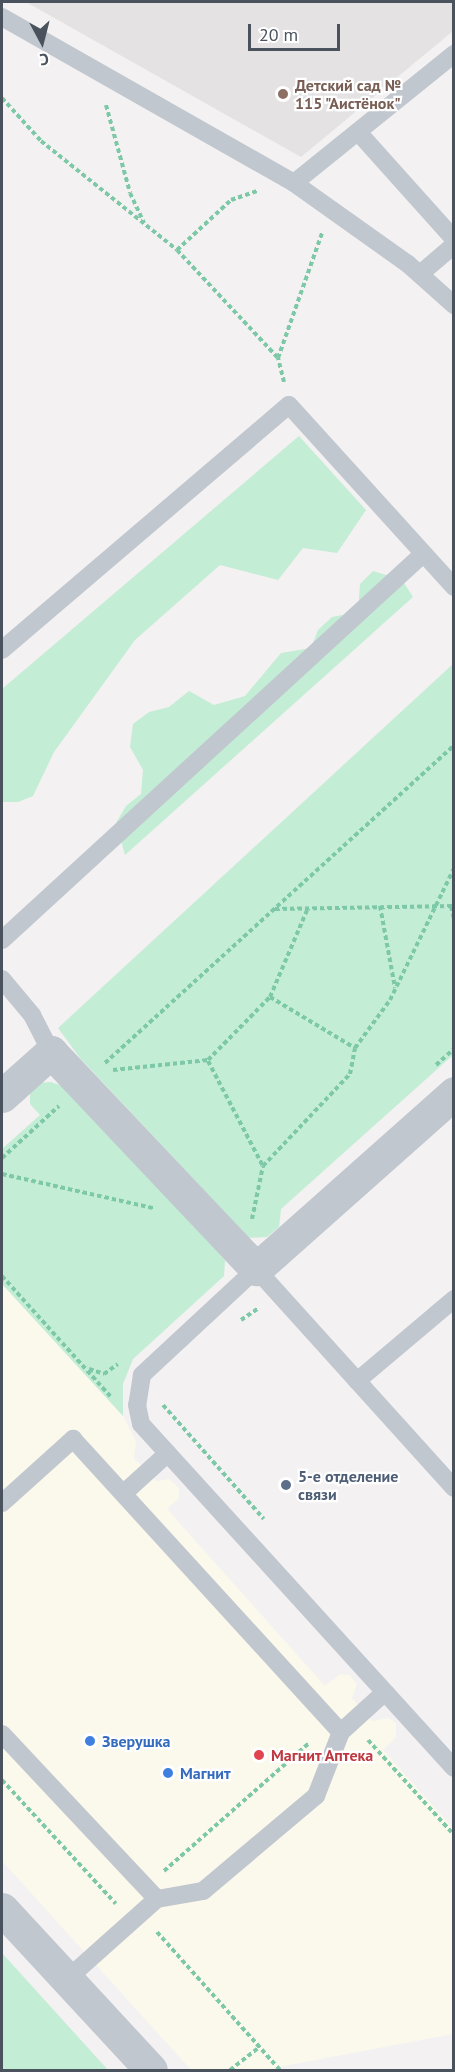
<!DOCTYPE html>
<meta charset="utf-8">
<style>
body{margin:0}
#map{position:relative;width:455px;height:2072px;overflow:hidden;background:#f3f1f1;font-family:"PT Sans",sans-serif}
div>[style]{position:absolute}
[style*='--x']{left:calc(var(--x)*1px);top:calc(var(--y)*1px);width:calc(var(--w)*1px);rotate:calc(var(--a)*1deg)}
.commercial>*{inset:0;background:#fbf8ec}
.education>*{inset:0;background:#e4e2e2}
.green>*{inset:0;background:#c3edd5}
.path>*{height:4px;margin-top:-2px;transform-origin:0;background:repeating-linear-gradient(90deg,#7dc8a7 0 4.5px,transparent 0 7.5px)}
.service>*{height:18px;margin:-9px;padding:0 9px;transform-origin:9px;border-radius:9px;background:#c0c7ce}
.minor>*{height:33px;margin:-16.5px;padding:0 16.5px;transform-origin:16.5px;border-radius:16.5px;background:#c0c7ce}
.tertiary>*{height:33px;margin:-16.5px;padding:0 16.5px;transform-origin:16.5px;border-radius:16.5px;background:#c0c7ce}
.dots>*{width:16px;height:16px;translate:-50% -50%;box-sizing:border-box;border:3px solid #fff;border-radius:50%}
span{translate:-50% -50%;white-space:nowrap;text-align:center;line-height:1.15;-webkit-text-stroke:4.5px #fff;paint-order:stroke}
.education-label{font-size:16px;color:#785e54;font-weight:700}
.left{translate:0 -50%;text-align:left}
.service-label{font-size:16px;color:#4e5e75;font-weight:700}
.shop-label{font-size:16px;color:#366cbe;font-weight:700}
.health-label{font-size:16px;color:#be3a42;font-weight:700}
.frame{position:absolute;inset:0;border:3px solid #4a535d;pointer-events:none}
.north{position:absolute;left:12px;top:12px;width:60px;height:60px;-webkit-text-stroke:4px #fff;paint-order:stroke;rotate:173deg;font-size:16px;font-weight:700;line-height:24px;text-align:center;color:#4a535d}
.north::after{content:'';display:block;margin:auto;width:21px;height:27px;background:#4a535d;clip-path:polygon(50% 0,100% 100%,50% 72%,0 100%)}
.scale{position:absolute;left:248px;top:24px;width:92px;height:27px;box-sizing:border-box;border:3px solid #4a535d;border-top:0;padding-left:8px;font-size:18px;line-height:21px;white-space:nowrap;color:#4a535d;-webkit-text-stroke:4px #fff;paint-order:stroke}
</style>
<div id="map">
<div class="commercial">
<div style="clip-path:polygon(2px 1284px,123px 1416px,136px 1442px,134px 1458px,156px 1481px,169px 1479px,179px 1488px,179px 1498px,167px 1509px,325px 1686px,340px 1674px,350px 1675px,357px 1685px,352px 1698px,372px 1721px,388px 1718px,396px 1723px,396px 1737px,383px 1750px,453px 1828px,453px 2034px,263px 2070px,191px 2070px,2px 1861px)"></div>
</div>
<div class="education">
<div style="clip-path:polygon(26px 2px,453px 2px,453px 31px,301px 157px)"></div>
</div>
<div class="green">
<div style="clip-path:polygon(299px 436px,366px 510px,337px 553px,303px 548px,278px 580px,220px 565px,135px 640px,54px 752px,33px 796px,18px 802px,2px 802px,2px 689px)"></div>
<div style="clip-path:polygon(373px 571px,402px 580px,413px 597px,125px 855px,116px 823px,126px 806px,141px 794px,143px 770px,130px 747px,133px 724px,149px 712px,169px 707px,189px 691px,214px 705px,245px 696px,281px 653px,311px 648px,318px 630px,332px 617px,358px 612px,360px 584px)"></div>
<div style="clip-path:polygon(453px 664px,453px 1055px,281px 1209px,279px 1227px,267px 1237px,249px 1238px,80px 1058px,58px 1028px)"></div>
<div style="clip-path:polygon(51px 1082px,65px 1087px,225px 1260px,224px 1276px,133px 1359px,123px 1384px,123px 1416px,2px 1284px,2px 1149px,40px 1115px,30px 1104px,30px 1092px,39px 1083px)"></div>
<div style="clip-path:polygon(2px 1953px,108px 2070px,2px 2070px)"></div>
</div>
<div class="path">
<div style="--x:2;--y:98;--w:58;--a:47.8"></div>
<div style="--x:41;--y:141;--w:174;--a:38.7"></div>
<div style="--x:177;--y:250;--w:148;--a:46.9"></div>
<div style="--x:106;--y:105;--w:91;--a:74.7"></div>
<div style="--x:130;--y:193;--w:33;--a:65"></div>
<div style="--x:177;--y:250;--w:74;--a:-42.8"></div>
<div style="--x:231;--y:200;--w:28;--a:-19"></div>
<div style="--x:284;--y:382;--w:25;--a:-104"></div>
<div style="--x:278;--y:358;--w:133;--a:-70.6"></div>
<div style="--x:380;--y:906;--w:83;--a:79.6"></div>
<div style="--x:451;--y:906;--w:13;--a:77"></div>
<div style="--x:275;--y:909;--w:179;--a:-1"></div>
<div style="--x:270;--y:997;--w:99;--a:31"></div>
<div style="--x:208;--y:1061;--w:119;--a:62.4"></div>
<div style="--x:105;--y:1063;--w:472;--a:-42.3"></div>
<div style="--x:436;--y:1065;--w:24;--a:-42"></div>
<div style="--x:113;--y:1070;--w:96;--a:-6"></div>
<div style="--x:208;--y:1060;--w:88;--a:-45.5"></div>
<div style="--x:270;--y:997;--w:97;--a:-66.9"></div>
<div style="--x:2;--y:1158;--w:77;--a:-42.4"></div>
<div style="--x:2;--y:1174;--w:155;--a:12.7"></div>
<div style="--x:252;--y:1219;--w:54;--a:-78.3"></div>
<div style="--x:263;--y:1166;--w:127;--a:-46.6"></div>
<div style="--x:350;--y:1074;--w:26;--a:-79"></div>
<div style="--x:355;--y:1048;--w:59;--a:-53.9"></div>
<div style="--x:390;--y:1000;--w:147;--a:-64.1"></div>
<div style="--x:2;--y:1276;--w:164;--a:48"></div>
<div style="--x:241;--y:1320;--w:22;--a:-34"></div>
<div style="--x:89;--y:1369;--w:16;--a:18"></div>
<div style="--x:104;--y:1374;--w:17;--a:-36"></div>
<div style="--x:163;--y:1405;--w:152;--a:48.5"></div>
<div style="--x:368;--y:1740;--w:128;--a:47.8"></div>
<div style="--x:2;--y:1780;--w:168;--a:47.4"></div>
<div style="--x:164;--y:1871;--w:193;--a:-41.4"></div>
<div style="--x:157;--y:1932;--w:185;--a:48.3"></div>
<div style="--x:230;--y:2070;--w:37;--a:-38"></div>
</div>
<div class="service">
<div style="--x:2;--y:17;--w:336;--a:29.6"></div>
<div style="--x:294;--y:183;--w:140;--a:35.4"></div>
<div style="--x:408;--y:264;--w:62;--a:41.7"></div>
<div style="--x:358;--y:132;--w:144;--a:48.1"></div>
<div style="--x:294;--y:183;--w:206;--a:-38.9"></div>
<div style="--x:420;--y:274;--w:45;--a:-40.5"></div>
<div style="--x:2;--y:650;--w:377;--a:-40.5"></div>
<div style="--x:289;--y:405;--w:246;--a:47.8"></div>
<div style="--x:2;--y:940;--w:571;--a:-42.52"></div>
<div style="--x:2;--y:979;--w:47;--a:50.2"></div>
<div style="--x:32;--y:1015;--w:42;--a:62.8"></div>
<div style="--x:357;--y:1381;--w:127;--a:-40.2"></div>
<div style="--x:454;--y:1488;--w:295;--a:-132.1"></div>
<div style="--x:256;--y:1269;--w:156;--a:137.1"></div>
<div style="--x:142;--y:1375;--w:30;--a:99"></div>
<div style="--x:137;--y:1405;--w:19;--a:78"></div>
<div style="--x:141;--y:1424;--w:465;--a:47.7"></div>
<div style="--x:124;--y:1493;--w:59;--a:-42.3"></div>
<div style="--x:2;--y:1503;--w:96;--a:-42"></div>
<div style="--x:73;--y:1439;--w:397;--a:47.6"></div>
<div style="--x:2;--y:1734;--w:226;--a:46.8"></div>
<div style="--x:66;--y:1980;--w:122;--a:-41.7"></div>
<div style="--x:157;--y:1899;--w:47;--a:-9.9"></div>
<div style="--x:203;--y:1891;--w:148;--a:-40.1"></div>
<div style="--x:316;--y:1796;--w:69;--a:-68.7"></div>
<div style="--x:341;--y:1732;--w:59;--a:-42.3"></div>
</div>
<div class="minor">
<div style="--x:2;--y:1096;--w:66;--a:-41.9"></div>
<div style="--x:51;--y:1052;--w:299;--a:46.6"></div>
<div style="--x:256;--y:1269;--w:265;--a:-41.6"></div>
</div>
<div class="tertiary">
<div style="--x:2;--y:1909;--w:219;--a:47.2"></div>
</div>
<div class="dots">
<div style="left:283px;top:94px;background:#8d6e63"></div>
<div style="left:286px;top:1485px;background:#5c6f8a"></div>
<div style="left:90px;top:1741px;background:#3f7fe0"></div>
<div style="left:259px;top:1755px;background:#e0444e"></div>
<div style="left:168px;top:1773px;background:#3f7fe0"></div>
</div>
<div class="education-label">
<span class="left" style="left:295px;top:94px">Детский сад №<br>115 "Аистёнок"</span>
</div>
<div class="service-label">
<span class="left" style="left:298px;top:1485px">5-е отделение<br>связи</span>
</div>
<div class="shop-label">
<span class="left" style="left:102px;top:1741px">Зверушка</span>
<span class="left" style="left:180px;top:1773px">Магнит</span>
</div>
<div class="health-label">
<span class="left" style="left:271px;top:1755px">Магнит Аптека</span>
</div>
<div class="frame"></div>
<div class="north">С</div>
<div class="scale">20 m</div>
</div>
